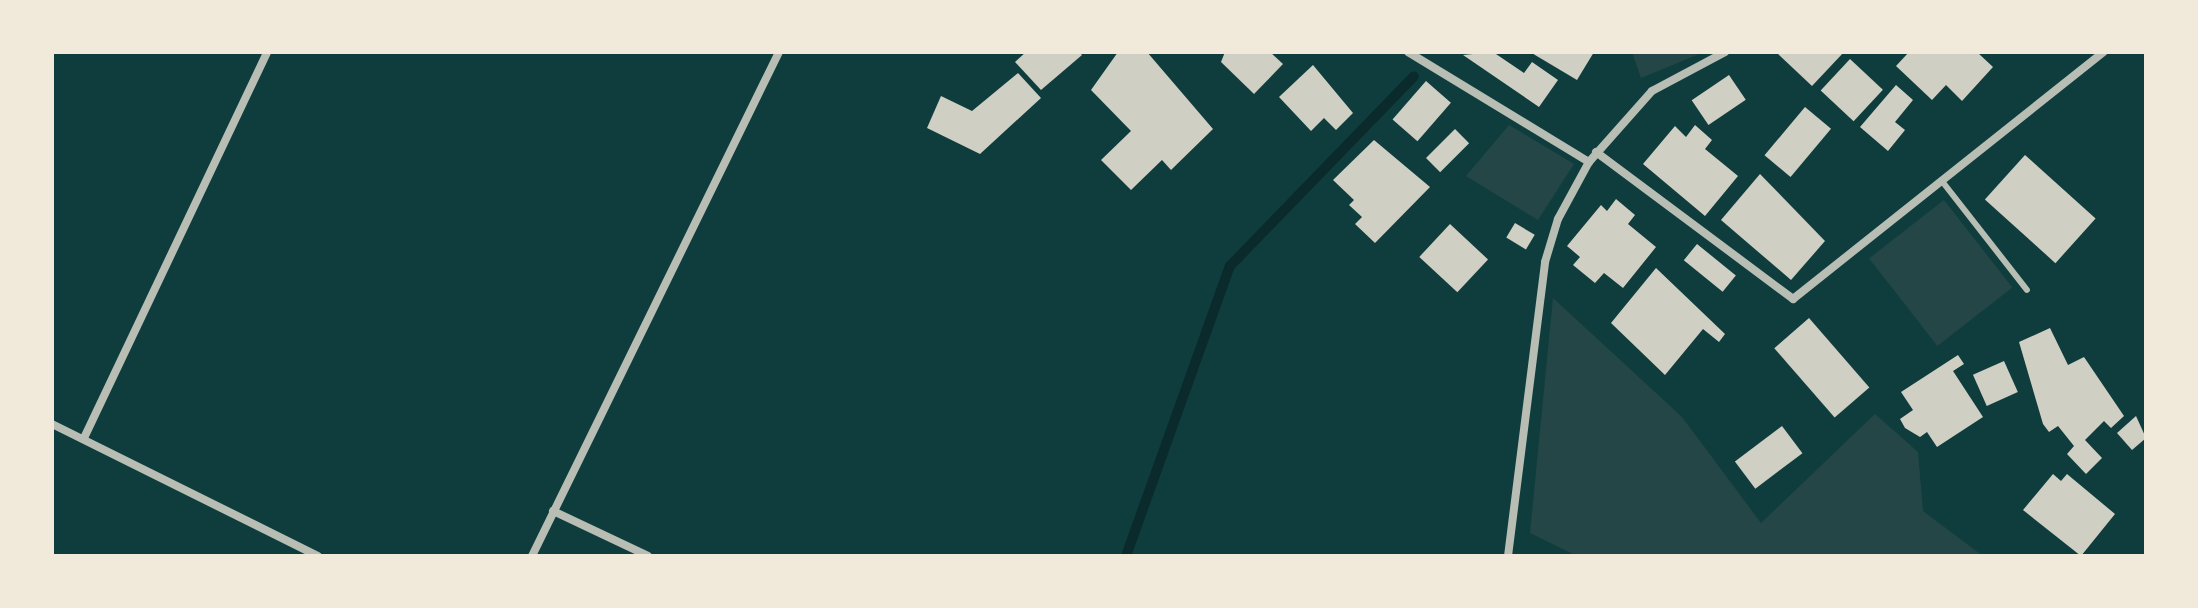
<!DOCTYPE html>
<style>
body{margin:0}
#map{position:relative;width:2198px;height:608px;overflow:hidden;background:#0f3d3e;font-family:"IBM Plex Sans",sans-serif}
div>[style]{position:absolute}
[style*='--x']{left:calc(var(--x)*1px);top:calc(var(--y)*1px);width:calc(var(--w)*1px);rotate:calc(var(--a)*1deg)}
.green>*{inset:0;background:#244646;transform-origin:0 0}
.stream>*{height:10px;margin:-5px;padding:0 5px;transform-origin:5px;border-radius:5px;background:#0a2a2b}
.building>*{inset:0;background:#cfcfc3;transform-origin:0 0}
.service>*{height:6px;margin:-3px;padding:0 3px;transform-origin:3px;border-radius:3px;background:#b8beb3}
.minor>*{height:8px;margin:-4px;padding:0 4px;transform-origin:4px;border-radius:4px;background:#b8beb3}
span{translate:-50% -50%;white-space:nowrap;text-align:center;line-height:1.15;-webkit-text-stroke:6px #f1e9da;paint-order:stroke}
.frame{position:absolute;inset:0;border:54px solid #f1e9da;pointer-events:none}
</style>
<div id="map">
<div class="green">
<div style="clip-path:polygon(1632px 52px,1704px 52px,1641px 78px)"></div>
<div style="clip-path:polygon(1509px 125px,1574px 164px,1538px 220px,1466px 176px)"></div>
<div style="left:1944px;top:200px;width:111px;height:95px;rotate:52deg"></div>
<div style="clip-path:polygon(1553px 298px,1682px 417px,1761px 523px,1875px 414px,1918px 452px,1923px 511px,1983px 556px,1577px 556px,1530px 533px)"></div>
</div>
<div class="stream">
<div style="--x:1126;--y:556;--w:308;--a:-70.3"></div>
<div style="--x:1230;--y:266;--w:264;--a:-45.9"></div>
</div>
<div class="building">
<div style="clip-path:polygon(1026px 52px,1079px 52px,1082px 55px,1041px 90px,1015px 62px)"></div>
<div style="clip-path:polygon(1118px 52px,1147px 52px,1213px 129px,1171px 170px,1162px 160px,1131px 190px,1101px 160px,1131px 131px,1091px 90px)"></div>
<div style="clip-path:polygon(1225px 52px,1270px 52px,1283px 64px,1254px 94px,1221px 62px)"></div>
<div style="clip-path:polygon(1493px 52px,1524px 73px,1532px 62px,1558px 80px,1539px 107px,1463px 55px)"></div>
<div style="clip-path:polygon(1530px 52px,1594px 52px,1577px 80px)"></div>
<div style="clip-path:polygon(1776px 52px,1844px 52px,1812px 86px)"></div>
<div style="clip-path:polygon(1909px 52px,1977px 52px,1993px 67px,1962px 101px,1946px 85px,1932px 100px,1896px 66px)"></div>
<div style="left:1850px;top:59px;width:45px;height:43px;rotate:43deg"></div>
<div style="clip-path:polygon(1313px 65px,1353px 113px,1336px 130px,1324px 118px,1311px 131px,1279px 97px)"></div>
<div style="clip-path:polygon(1018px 73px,1041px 98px,980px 154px,927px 128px,941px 96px,972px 111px)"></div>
<div style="left:1729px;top:75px;width:30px;height:45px;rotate:56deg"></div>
<div style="left:1426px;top:81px;width:33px;height:51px;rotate:41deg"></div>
<div style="clip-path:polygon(1896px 85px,1913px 100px,1895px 122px,1905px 130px,1888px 151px,1860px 127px)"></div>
<div style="left:1805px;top:107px;width:34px;height:63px;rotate:40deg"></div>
<div style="clip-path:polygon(1695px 125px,1712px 140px,1705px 149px,1738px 176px,1705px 216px,1643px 164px,1675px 126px,1686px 137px)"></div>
<div style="left:1455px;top:129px;width:20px;height:41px;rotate:45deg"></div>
<div style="clip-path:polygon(1374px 140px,1430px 187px,1375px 243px,1355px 224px,1362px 217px,1349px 205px,1354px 200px,1333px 180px)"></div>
<div style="left:2025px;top:155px;width:95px;height:60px;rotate:42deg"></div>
<div style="clip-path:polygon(1760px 174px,1825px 241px,1791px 280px,1721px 220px)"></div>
<div style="clip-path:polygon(1616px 199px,1635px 215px,1628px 224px,1656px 247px,1623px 288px,1604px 273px,1595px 283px,1573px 265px,1580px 257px,1567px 246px,1601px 205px,1607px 211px)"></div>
<div style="left:1515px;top:223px;width:23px;height:17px;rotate:31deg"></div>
<div style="left:1450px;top:224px;width:52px;height:45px;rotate:43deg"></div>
<div style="left:1697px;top:244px;width:50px;height:21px;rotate:39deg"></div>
<div style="clip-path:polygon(1656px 268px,1725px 334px,1719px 342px,1703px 329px,1665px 375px,1611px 323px)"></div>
<div style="left:1809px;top:318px;width:92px;height:46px;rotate:49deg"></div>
<div style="clip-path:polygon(2050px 328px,2068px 365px,2084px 357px,2124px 416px,2111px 428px,2104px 421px,2085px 440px,2102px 458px,2086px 474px,2067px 454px,2074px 446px,2058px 426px,2049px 432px,2043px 424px,2019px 342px)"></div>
<div style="clip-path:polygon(1958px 355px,1964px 364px,1953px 371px,1983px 417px,1937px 447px,1927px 432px,1920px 437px,1905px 428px,1900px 419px,1913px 410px,1901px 392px)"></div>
<div style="left:2004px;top:361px;width:34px;height:34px;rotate:66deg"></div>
<div style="clip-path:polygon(2136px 416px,2146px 438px,2132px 450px,2117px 433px)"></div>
<div style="left:1782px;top:426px;width:34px;height:59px;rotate:53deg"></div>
<div style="clip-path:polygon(2053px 474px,2061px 481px,2067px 474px,2115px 514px,2081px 556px,2023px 510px)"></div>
</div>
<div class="service">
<div style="--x:1945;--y:185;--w:133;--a:52"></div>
</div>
<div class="minor">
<div style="--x:1408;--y:52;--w:212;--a:31.3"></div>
<div style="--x:1596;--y:152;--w:246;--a:36.7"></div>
<div style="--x:1793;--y:299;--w:397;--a:-38.5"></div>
<div style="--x:52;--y:424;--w:297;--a:26.4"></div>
<div style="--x:84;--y:438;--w:427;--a:-64.6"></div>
<div style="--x:553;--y:511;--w:105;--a:25.3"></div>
<div style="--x:532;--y:556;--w:561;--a:-63.89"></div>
<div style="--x:1508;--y:556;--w:296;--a:-82.8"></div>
<div style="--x:1545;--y:262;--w:45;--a:-73.2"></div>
<div style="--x:1558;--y:219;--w:65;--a:-61.5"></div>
<div style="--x:1589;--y:162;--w:95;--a:-48.4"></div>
<div style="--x:1652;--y:91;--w:83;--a:-28.1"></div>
</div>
<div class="frame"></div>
</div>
